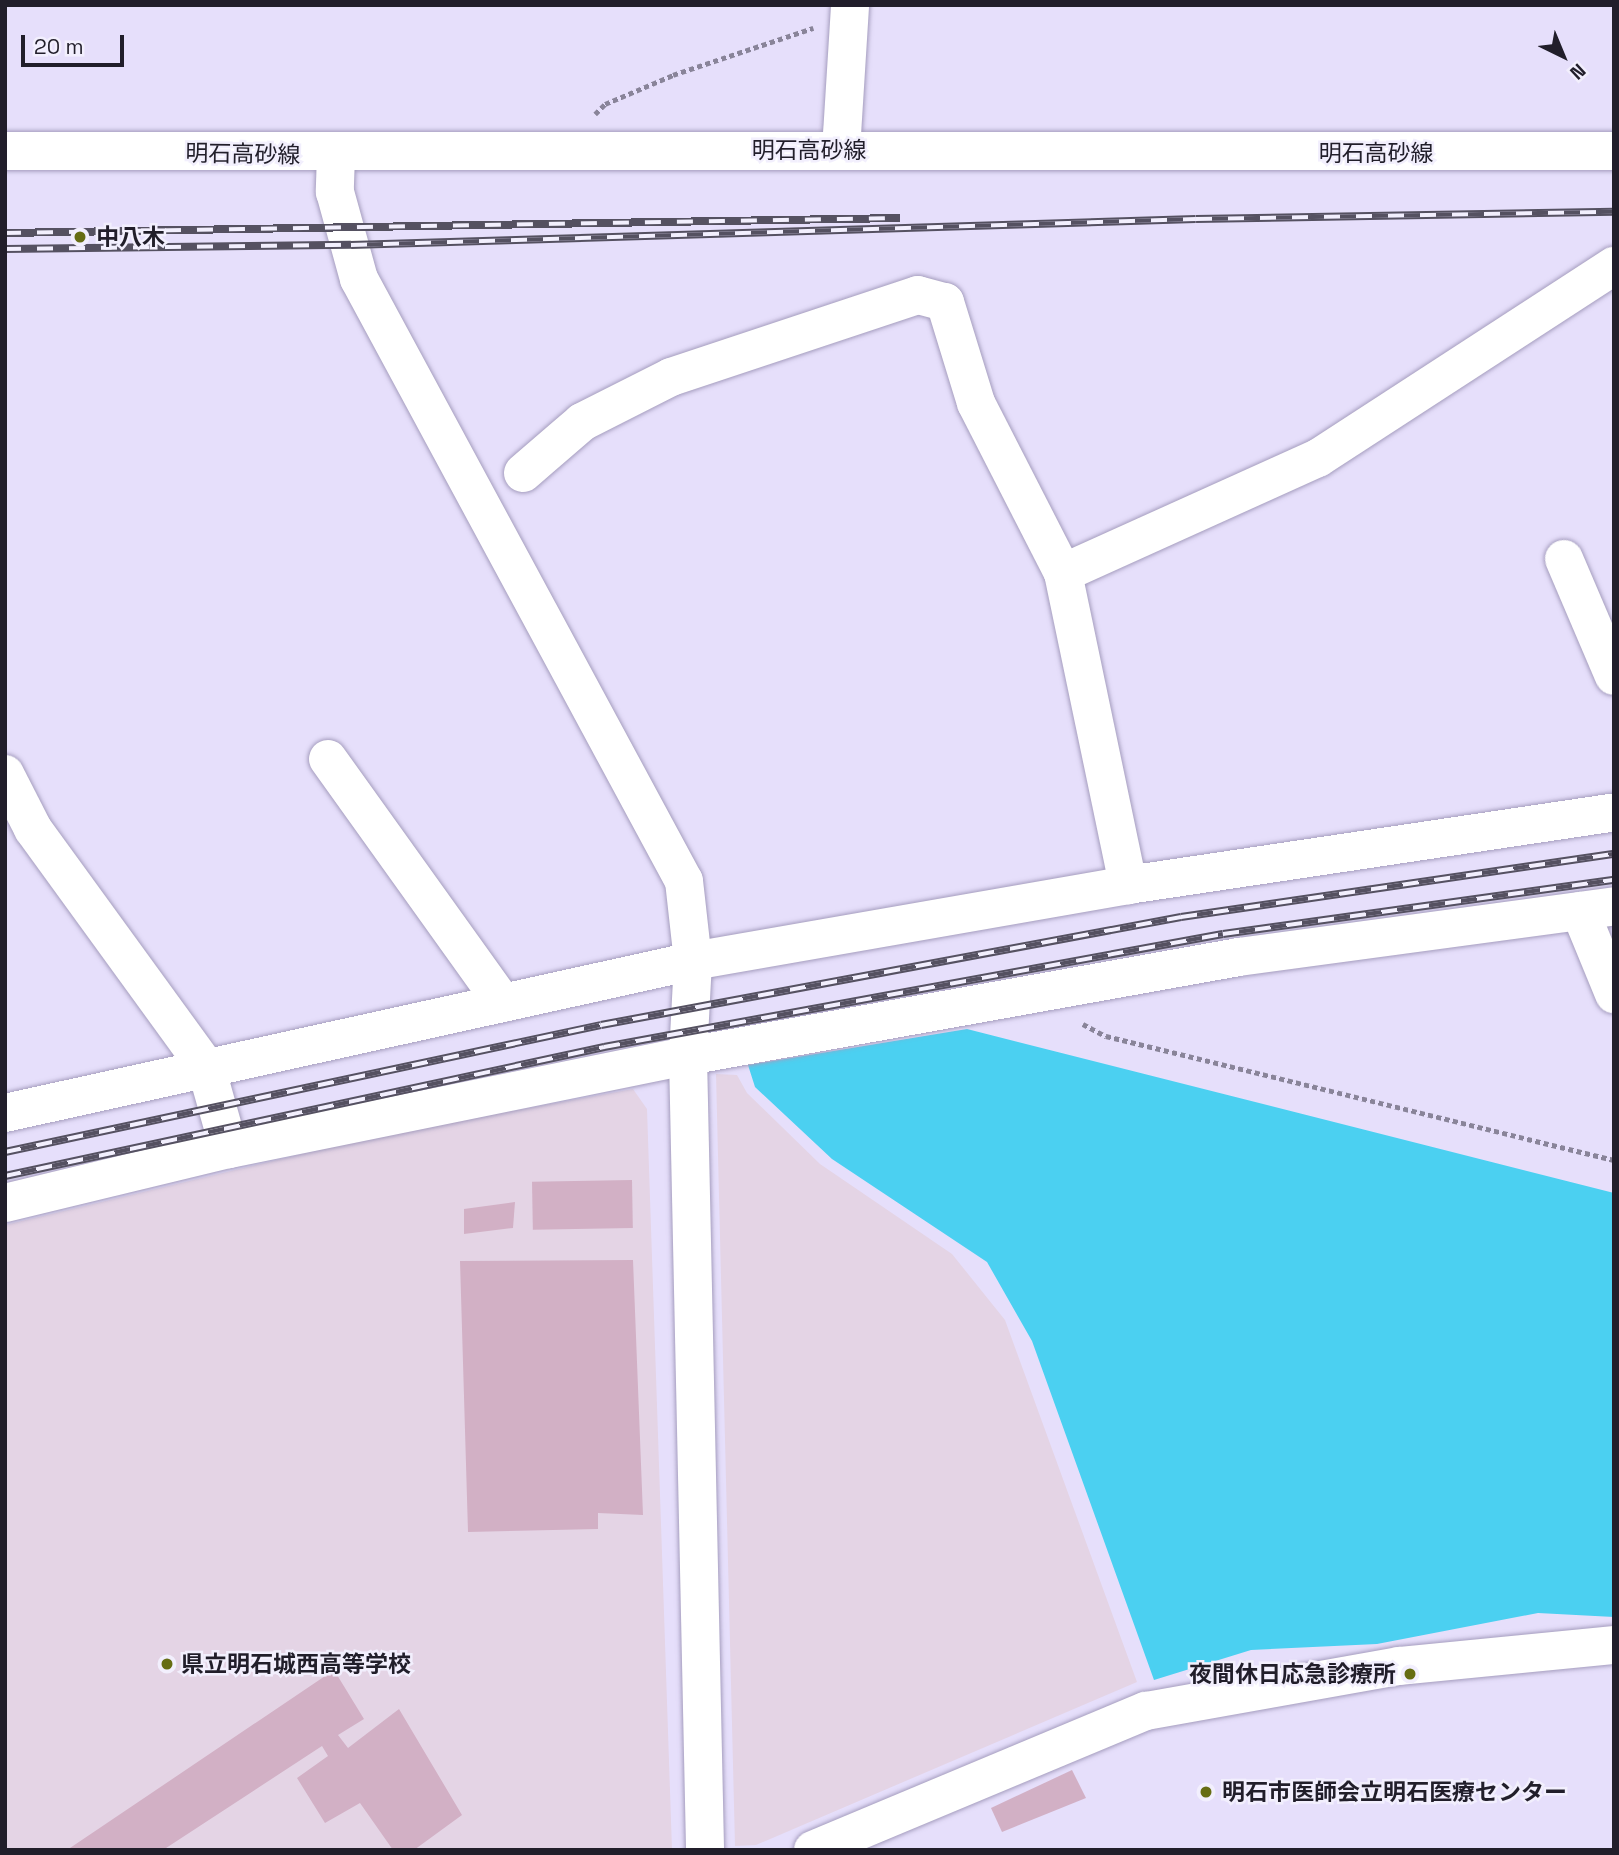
<!DOCTYPE html>
<meta charset="utf-8">
<style>
body{margin:0}
#map{position:relative;width:1619px;height:1855px;overflow:hidden;background:#e6dffb;font-family:"Space Grotesk","Noto Sans JP",sans-serif}
div>[style]{position:absolute}
[style*='--x']{left:calc(var(--x)*1px);top:calc(var(--y)*1px);width:calc(var(--w)*1px);rotate:calc(var(--a)*1deg)}
.education>*{inset:0;background:#e4d4e5}
.water>*{inset:0;background:#4bd0f1}
.building>*{inset:0;background:#d2b0c5;transform-origin:0 0}
.path>*{height:4.5px;margin-top:-2.25px;transform-origin:0;background:repeating-linear-gradient(90deg,#898499 0 5px,transparent 0 8.5px)}
.roads{filter:drop-shadow(0 0 2px #a59dbe) drop-shadow(0 0 2px #a59dbe)}
.street>*{height:38px;margin:-19px;padding:0 19px;transform-origin:19px;border-radius:19px;background:#fff}
.secondary>*{height:38px;margin:-19px;padding:0 19px;transform-origin:19px;border-radius:19px;background:#fff}
.rail>*{height:8px;margin-top:-4px;transform-origin:0;background:repeating-linear-gradient(90deg,#f2effd 0 16px,#555161 0 32px);box-sizing:border-box;border-block:2px solid #555161}
.dots>*{width:19px;height:19px;translate:-50% -50%;box-sizing:border-box;border:4px solid #f2effd;border-radius:50%}
span{translate:-50% -50%;white-space:nowrap;text-align:center;line-height:1.15;-webkit-text-stroke:5px #f2effd;paint-order:stroke}
.street-label{font-size:23px;color:#211e2a}
.poi-label{font-size:23px;color:#211e2a;font-weight:700}
.left{translate:0 -50%;text-align:left}
.right{translate:-100% -50%;text-align:right}
.frame{position:absolute;inset:0;border:7px solid #211e2a;pointer-events:none}
.north{position:absolute;left:1528px;top:21px;width:70px;height:70px;-webkit-text-stroke:5px #f2effd;paint-order:stroke;rotate:137deg;font-size:19px;font-weight:700;line-height:28px;text-align:center;color:#211e2a}
.north::after{content:'';display:block;margin:auto;width:24px;height:32px;background:#211e2a;clip-path:polygon(50% 0,100% 100%,50% 72%,0 100%)}
.scale{position:absolute;left:21px;top:35px;width:103px;height:32px;box-sizing:border-box;border:4px solid #211e2a;border-top:0;padding-left:9px;font-size:21px;line-height:24px;white-space:nowrap;color:#211e2a;-webkit-text-stroke:5px #f2effd;paint-order:stroke}
</style>
<div id="map">
<div class="education">
<div style="clip-path:polygon(716px 1074px,737px 1075px,747px 1093px,820px 1164px,952px 1254px,1005px 1320px,1137px 1682px,756px 1845px,735px 1846px)"></div>
<div style="clip-path:polygon(633px 1089px,647px 1109px,672px 1850px,5px 1850px,5px 1225px,381px 1135px)"></div>
</div>
<div class="water">
<div style="clip-path:polygon(967px 1029px,1614px 1193px,1614px 1617px,1538px 1613px,1377px 1644px,1251px 1650px,1154px 1680px,1032px 1341px,987px 1262px,832px 1159px,755px 1087px,748px 1065px)"></div>
</div>
<div class="building">
<div style="left:632px;top:1180px;width:48px;height:100px;rotate:89deg"></div>
<div style="clip-path:polygon(515px 1202px,513px 1228px,464px 1234px,464px 1209px)"></div>
<div style="clip-path:polygon(633px 1260px,643px 1515px,598px 1513px,598px 1529px,468px 1532px,460px 1261px)"></div>
<div style="clip-path:polygon(334px 1670px,364px 1719px,338px 1735px,348px 1748px,399px 1709px,462px 1815px,414px 1850px,393px 1850px,360px 1803px,325px 1823px,297px 1778px,328px 1756px,322px 1746px,163px 1850px,67px 1850px)"></div>
<div style="clip-path:polygon(1072px 1770px,1086px 1798px,1002px 1832px,991px 1808px)"></div>
</div>
<div class="path">
<div style="--x:595;--y:114;--w:14;--a:-45"></div>
<div style="--x:605;--y:104;--w:74;--a:-23.1"></div>
<div style="--x:673;--y:75;--w:148;--a:-18.6"></div>
<div style="--x:1083;--y:1024;--w:26;--a:28"></div>
<div style="--x:1106;--y:1036;--w:523;--a:13.72"></div>
</div>
<div class="roads">
<div class="street">
<div style="--x:336;--y:155;--w:37;--a:92"></div>
<div style="--x:335;--y:192;--w:90;--a:74.6"></div>
<div style="--x:359;--y:279;--w:684;--a:61.64"></div>
<div style="--x:684;--y:881;--w:81;--a:83.6"></div>
<div style="--x:693;--y:961;--w:95;--a:93"></div>
<div style="--x:688;--y:1056;--w:794;--a:88.77"></div>
<div style="--x:523;--y:473;--w:78;--a:-40.8"></div>
<div style="--x:582;--y:422;--w:100;--a:-26.8"></div>
<div style="--x:671;--y:377;--w:260;--a:-18.4"></div>
<div style="--x:918;--y:295;--w:28;--a:15"></div>
<div style="--x:945;--y:302;--w:106;--a:72.9"></div>
<div style="--x:976;--y:403;--w:191;--a:62.9"></div>
<div style="--x:1063;--y:573;--w:319;--a:78.2"></div>
<div style="--x:1564;--y:559;--w:127;--a:66.9"></div>
<div style="--x:1063;--y:573;--w:280;--a:-24.3"></div>
<div style="--x:1318;--y:458;--w:353;--a:-33"></div>
<div style="--x:328;--y:759;--w:300;--a:54.4"></div>
<div style="--x:5;--y:774;--w:62;--a:63"></div>
<div style="--x:33;--y:829;--w:294;--a:54"></div>
<div style="--x:206;--y:1067;--w:85;--a:74.3"></div>
<div style="--x:1580;--y:911;--w:90;--a:67.7"></div>
<div style="--x:5;--y:1113;--w:705;--a:-12.46"></div>
<div style="--x:693;--y:961;--w:442;--a:-9.9"></div>
<div style="--x:1128;--y:885;--w:491;--a:-8.5"></div>
<div style="--x:5;--y:1203;--w:230;--a:-13.6"></div>
<div style="--x:229;--y:1149;--w:468;--a:-11.5"></div>
<div style="--x:688;--y:1056;--w:560;--a:-10.19"></div>
<div style="--x:1239;--y:957;--w:378;--a:-7.7"></div>
<div style="--x:813;--y:1850;--w:361;--a:-22.7"></div>
<div style="--x:1146;--y:1711;--w:257;--a:-10.1"></div>
<div style="--x:1399;--y:1666;--w:216;--a:-5.6"></div>
</div>
<div class="secondary">
<div style="--x:841;--y:150;--w:145;--a:-86.4"></div>
<div style="--x:5;--y:151;--w:1609;--a:0"></div>
</div>
</div>
<div class="rail">
<div style="--x:5;--y:233;--w:895;--a:-0.96"></div>
<div style="--x:5;--y:249;--w:346;--a:-0.7"></div>
<div style="--x:351;--y:245;--w:845;--a:-1.76"></div>
<div style="--x:1196;--y:219;--w:418;--a:-1"></div>
<div style="--x:5;--y:1152;--w:609;--a:-12.03"></div>
<div style="--x:601;--y:1025;--w:590;--a:-10.55"></div>
<div style="--x:1181;--y:917;--w:438;--a:-8.3"></div>
<div style="--x:5;--y:1176;--w:613;--a:-12.15"></div>
<div style="--x:604;--y:1047;--w:629;--a:-10.35"></div>
<div style="--x:1223;--y:934;--w:395;--a:-7.9"></div>
</div>
<div class="dots">
<div style="left:80px;top:237px;background:#666d13"></div>
<div style="left:167px;top:1664px;background:#666d13"></div>
<div style="left:1410px;top:1674px;background:#666d13"></div>
<div style="left:1206px;top:1792px;background:#666d13"></div>
</div>
<div class="street-label">
<span style="left:809px;top:150px">明石高砂線</span>
<span style="left:1376px;top:153px">明石高砂線</span>
<span style="left:243px;top:154px;rotate:1deg">明石高砂線</span>
</div>
<div class="poi-label">
<span class="left" style="left:96px;top:237px">中八木</span>
<span class="left" style="left:181px;top:1664px">県立明石城西高等学校</span>
<span class="right" style="left:1396px;top:1674px">夜間休日応急診療所</span>
<span class="left" style="left:1222px;top:1792px">明石市医師会立明石医療センター</span>
</div>
<div class="frame"></div>
<div class="north">N</div>
<div class="scale">20 m</div>
</div>
